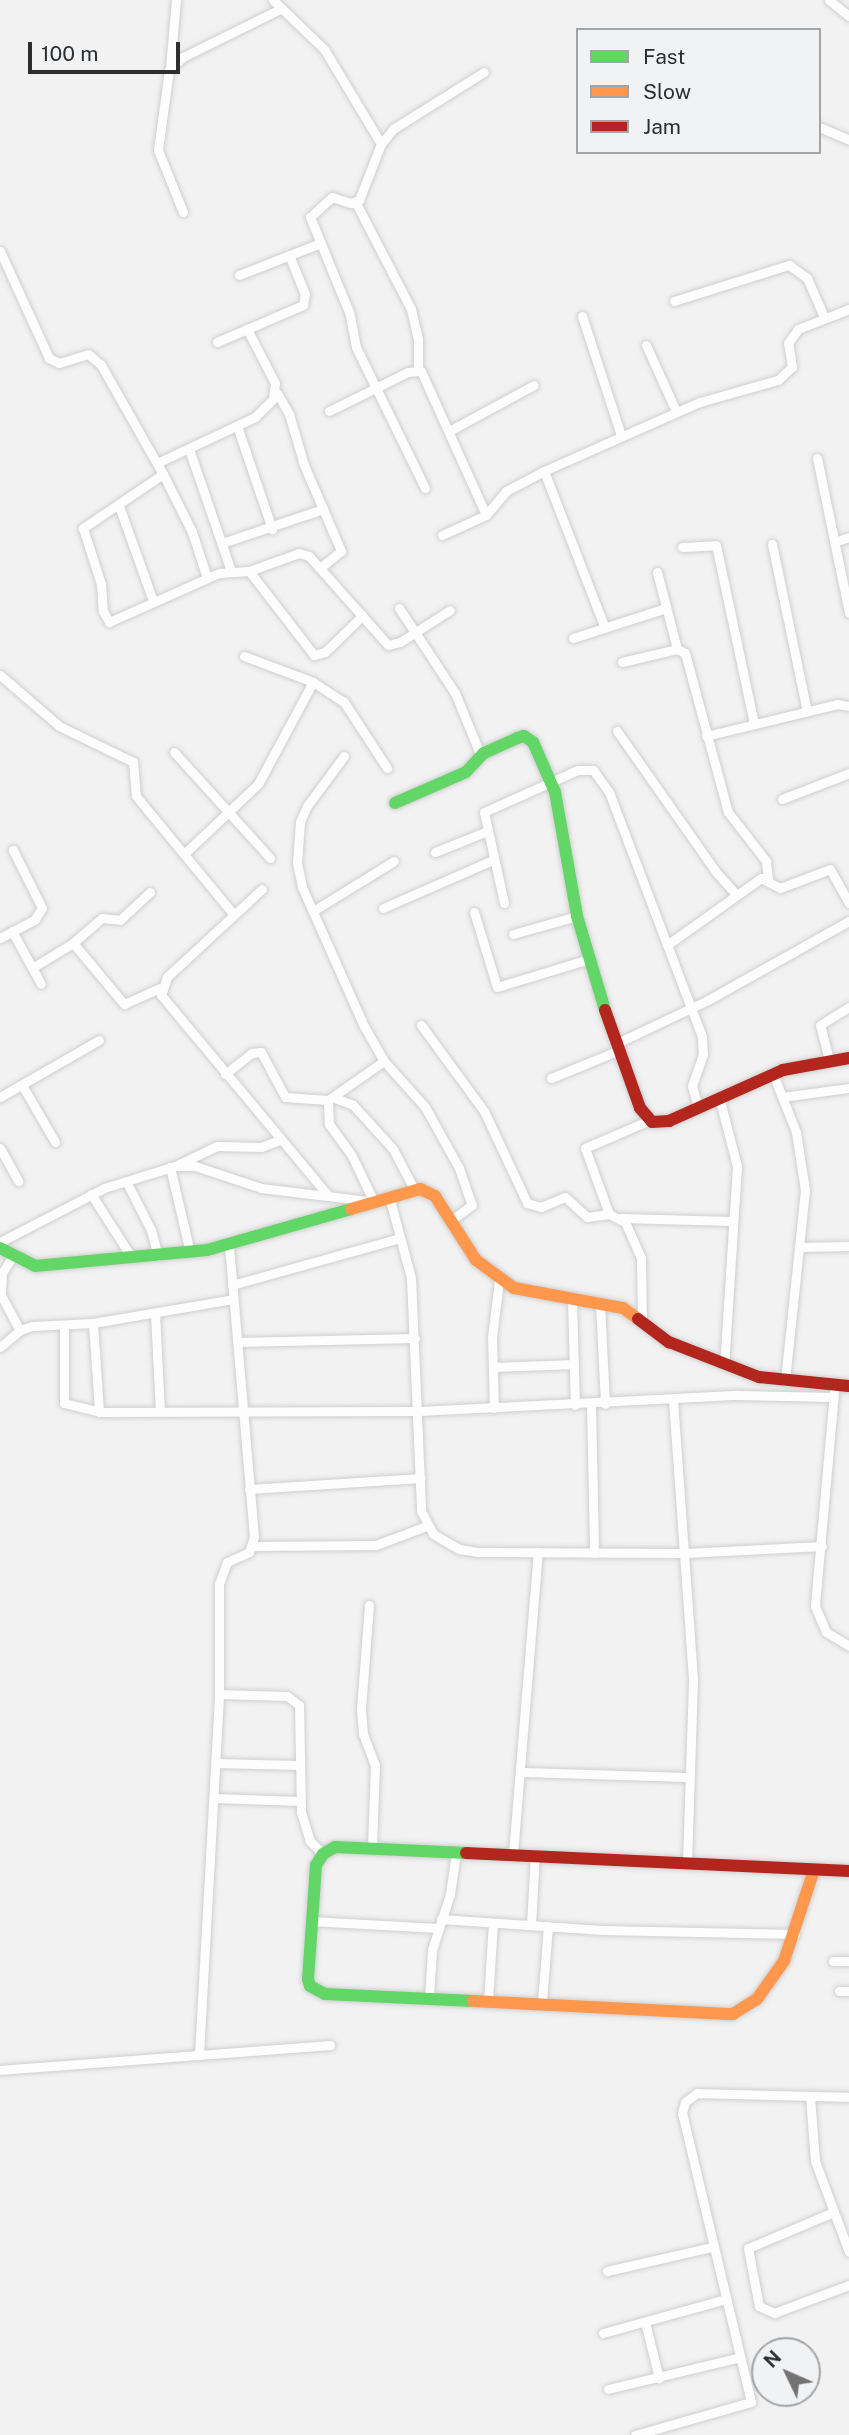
<!DOCTYPE html>
<style>
body{margin:0}
#map{position:relative;width:849px;height:2435px;overflow:hidden;background:#f2f2f3;font-family:"Public Sans",sans-serif}
div>[style]{position:absolute}
[style*='--x']{left:calc(var(--x)*1px);top:calc(var(--y)*1px);width:calc(var(--w)*1px);rotate:calc(var(--a)*1deg)}
.roads{filter:drop-shadow(0 0 2px #cfcfd0) drop-shadow(0 0 2px #cfcfd0)}
.street>*{height:9px;margin:-4.5px;padding:0 4.5px;transform-origin:4.5px;border-radius:4.5px;background:#fdfdfd}
.fast>*{height:12px;margin:-6px;padding:0 6px;transform-origin:6px;border-radius:6px;background:#63d668}
.slow>*{height:12px;margin:-6px;padding:0 6px;transform-origin:6px;border-radius:6px;background:#ff974d}
.jam>*{height:12px;margin:-6px;padding:0 6px;transform-origin:6px;border-radius:6px;background:#b3261e}
span{translate:-50% -50%;white-space:nowrap;text-align:center;line-height:1.15;-webkit-text-stroke:5px #f1f2f4;paint-order:stroke}
.legend{position:absolute;left:576px;top:28px;width:245px;height:126px;box-sizing:border-box;background:#f1f2f4;border:2px solid #a3a4a5;margin:0;padding:9px 12px;list-style:none;font-size:21px;color:#2e2e2f}
.legend li{display:flex;align-items:center;gap:14px;height:35px}
.legend b{width:35px;border:2px solid #a3a4a5}
.north{position:absolute;left:751px;top:2337px;width:70px;height:70px;box-sizing:border-box;background:#f1f2f4;border:2px solid #a3a4a5;border-radius:50%;rotate:314deg;font-size:19px;font-weight:700;line-height:28px;text-align:center;color:#2e2e2f}
.north::after{content:'';display:block;margin:auto;width:24px;height:32px;background:#737374;clip-path:polygon(50% 0,100% 100%,50% 72%,0 100%)}
.scale{position:absolute;left:28px;top:42px;width:152px;height:32px;box-sizing:border-box;border:4px solid #2e2e2f;border-top:0;padding-left:9px;font-size:21px;line-height:24px;white-space:nowrap;color:#2e2e2f;-webkit-text-stroke:5px #f1f2f4;paint-order:stroke}
</style>
<div id="map">
<div class="roads">
<div class="street">
<div style="--x:273;--y:0;--w:71;--a:43.9"></div>
<div style="--x:324;--y:49;--w:111;--a:59"></div>
<div style="--x:829;--y:0;--w:26;--a:39"></div>
<div style="--x:170;--y:68;--w:68;--a:-85"></div>
<div style="--x:819;--y:127;--w:33;--a:23"></div>
<div style="--x:356;--y:203;--w:119;--a:62.6"></div>
<div style="--x:411;--y:309;--w:32;--a:77"></div>
<div style="--x:418;--y:340;--w:30;--a:90"></div>
<div style="--x:183;--y:212;--w:67;--a:-112"></div>
<div style="--x:158;--y:150;--w:81;--a:-82.2"></div>
<div style="--x:169;--y:70;--w:19;--a:-43"></div>
<div style="--x:183;--y:57;--w:110;--a:-26.3"></div>
<div style="--x:0;--y:251;--w:118;--a:65.4"></div>
<div style="--x:49;--y:358;--w:11;--a:27"></div>
<div style="--x:59;--y:363;--w:30;--a:-17"></div>
<div style="--x:88;--y:354;--w:17;--a:40"></div>
<div style="--x:101;--y:365;--w:125;--a:60.4"></div>
<div style="--x:163;--y:474;--w:65;--a:63.4"></div>
<div style="--x:192;--y:532;--w:48;--a:71.9"></div>
<div style="--x:239;--y:275;--w:85;--a:-21.4"></div>
<div style="--x:674;--y:301;--w:121;--a:-17.4"></div>
<div style="--x:789;--y:265;--w:22;--a:36"></div>
<div style="--x:807;--y:278;--w:43;--a:66.4"></div>
<div style="--x:582;--y:316;--w:125;--a:71.9"></div>
<div style="--x:217;--y:342;--w:94;--a:-23.3"></div>
<div style="--x:303;--y:305;--w:11;--a:-80"></div>
<div style="--x:305;--y:294;--w:42;--a:-112.3"></div>
<div style="--x:646;--y:345;--w:72;--a:65.6"></div>
<div style="--x:277;--y:393;--w:24;--a:60"></div>
<div style="--x:289;--y:414;--w:53;--a:73.6"></div>
<div style="--x:304;--y:465;--w:94;--a:66.7"></div>
<div style="--x:341;--y:551;--w:27;--a:141"></div>
<div style="--x:329;--y:411;--w:88;--a:-26.3"></div>
<div style="--x:408;--y:372;--w:13;--a:-4"></div>
<div style="--x:421;--y:371;--w:158;--a:65.7"></div>
<div style="--x:237;--y:426;--w:109;--a:71.2"></div>
<div style="--x:451;--y:430;--w:94;--a:-28.5"></div>
<div style="--x:189;--y:449;--w:129;--a:71"></div>
<div style="--x:817;--y:458;--w:158;--a:78.3"></div>
<div style="--x:157;--y:463;--w:108;--a:-25.1"></div>
<div style="--x:255;--y:417;--w:25;--a:-45"></div>
<div style="--x:273;--y:399;--w:16;--a:-83"></div>
<div style="--x:275;--y:383;--w:61;--a:-117.4"></div>
<div style="--x:544;--y:471;--w:168;--a:68.8"></div>
<div style="--x:163;--y:474;--w:97;--a:146"></div>
<div style="--x:83;--y:528;--w:59;--a:72.2"></div>
<div style="--x:101;--y:584;--w:27;--a:86"></div>
<div style="--x:103;--y:611;--w:13;--a:61"></div>
<div style="--x:109;--y:622;--w:120;--a:-24"></div>
<div style="--x:219;--y:573;--w:30;--a:-4"></div>
<div style="--x:249;--y:571;--w:53;--a:-19.8"></div>
<div style="--x:299;--y:553;--w:10;--a:17"></div>
<div style="--x:309;--y:556;--w:119;--a:48.4"></div>
<div style="--x:388;--y:645;--w:12;--a:-14"></div>
<div style="--x:400;--y:642;--w:59;--a:-32.6"></div>
<div style="--x:425;--y:488;--w:157;--a:-116.1"></div>
<div style="--x:356;--y:347;--w:36;--a:-101"></div>
<div style="--x:349;--y:312;--w:103;--a:-112.3"></div>
<div style="--x:310;--y:217;--w:30;--a:-42"></div>
<div style="--x:332;--y:197;--w:20;--a:18"></div>
<div style="--x:351;--y:203;--w:9;--a:-21"></div>
<div style="--x:359;--y:200;--w:60;--a:-68.6"></div>
<div style="--x:381;--y:144;--w:19;--a:-51"></div>
<div style="--x:393;--y:129;--w:107;--a:-32.1"></div>
<div style="--x:119;--y:506;--w:101;--a:70.3"></div>
<div style="--x:442;--y:535;--w:48;--a:-24.4"></div>
<div style="--x:486;--y:515;--w:31;--a:-50"></div>
<div style="--x:506;--y:491;--w:43;--a:-27.8"></div>
<div style="--x:544;--y:471;--w:171;--a:-23.9"></div>
<div style="--x:700;--y:402;--w:81;--a:-15.8"></div>
<div style="--x:778;--y:380;--w:19;--a:-43"></div>
<div style="--x:792;--y:367;--w:24;--a:-99"></div>
<div style="--x:788;--y:343;--w:17;--a:-54"></div>
<div style="--x:798;--y:329;--w:55;--a:-21.4"></div>
<div style="--x:834;--y:542;--w:16;--a:-18"></div>
<div style="--x:222;--y:543;--w:107;--a:-18.6"></div>
<div style="--x:772;--y:544;--w:171;--a:78.2"></div>
<div style="--x:682;--y:547;--w:34;--a:-3"></div>
<div style="--x:716;--y:545;--w:183;--a:78"></div>
<div style="--x:249;--y:571;--w:106;--a:52.3"></div>
<div style="--x:314;--y:655;--w:11;--a:-15"></div>
<div style="--x:325;--y:652;--w:52;--a:-44.2"></div>
<div style="--x:657;--y:572;--w:80;--a:75.4"></div>
<div style="--x:399;--y:608;--w:102;--a:56.6"></div>
<div style="--x:455;--y:693;--w:68;--a:67.6"></div>
<div style="--x:573;--y:638;--w:98;--a:-17.9"></div>
<div style="--x:244;--y:656;--w:74;--a:20.6"></div>
<div style="--x:313;--y:682;--w:37;--a:33"></div>
<div style="--x:344;--y:702;--w:79;--a:56.9"></div>
<div style="--x:622;--y:662;--w:57;--a:-13.3"></div>
<div style="--x:677;--y:649;--w:9;--a:27"></div>
<div style="--x:685;--y:653;--w:165;--a:74.9"></div>
<div style="--x:728;--y:812;--w:62;--a:52.2"></div>
<div style="--x:766;--y:861;--w:18;--a:84"></div>
<div style="--x:0;--y:675;--w:78;--a:40.8"></div>
<div style="--x:59;--y:726;--w:82;--a:25.9"></div>
<div style="--x:133;--y:762;--w:34;--a:85"></div>
<div style="--x:136;--y:796;--w:154;--a:50.5"></div>
<div style="--x:617;--y:731;--w:172;--a:54.9"></div>
<div style="--x:716;--y:872;--w:30;--a:48"></div>
<div style="--x:706;--y:736;--w:135;--a:-13.7"></div>
<div style="--x:837;--y:704;--w:12;--a:9"></div>
<div style="--x:174;--y:752;--w:143;--a:47.8"></div>
<div style="--x:344;--y:756;--w:62;--a:126.5"></div>
<div style="--x:307;--y:806;--w:17;--a:114"></div>
<div style="--x:300;--y:822;--w:41;--a:94.2"></div>
<div style="--x:297;--y:863;--w:25;--a:78"></div>
<div style="--x:302;--y:887;--w:152;--a:66"></div>
<div style="--x:364;--y:1026;--w:40;--a:60.3"></div>
<div style="--x:384;--y:1061;--w:62;--a:48.3"></div>
<div style="--x:425;--y:1107;--w:70;--a:60.9"></div>
<div style="--x:459;--y:1168;--w:39;--a:71"></div>
<div style="--x:472;--y:1205;--w:27;--a:144"></div>
<div style="--x:782;--y:799;--w:72;--a:-21.2"></div>
<div style="--x:435;--y:852;--w:54;--a:-21.8"></div>
<div style="--x:185;--y:853;--w:100;--a:-43.4"></div>
<div style="--x:258;--y:784;--w:116;--a:-61.7"></div>
<div style="--x:262;--y:889;--w:129;--a:137.2"></div>
<div style="--x:167;--y:977;--w:19;--a:108"></div>
<div style="--x:161;--y:995;--w:258;--a:50.2"></div>
<div style="--x:504;--y:903;--w:93;--a:-102.4"></div>
<div style="--x:484;--y:812;--w:103;--a:-24.1"></div>
<div style="--x:578;--y:770;--w:15;--a:0"></div>
<div style="--x:593;--y:770;--w:27;--a:54"></div>
<div style="--x:609;--y:792;--w:262;--a:69.2"></div>
<div style="--x:702;--y:1037;--w:17;--a:87"></div>
<div style="--x:703;--y:1054;--w:34;--a:109"></div>
<div style="--x:692;--y:1086;--w:22;--a:74"></div>
<div style="--x:383;--y:908;--w:120;--a:-23.6"></div>
<div style="--x:313;--y:911;--w:95;--a:-31.7"></div>
<div style="--x:474;--y:912;--w:78;--a:73"></div>
<div style="--x:497;--y:987;--w:96;--a:-16.9"></div>
<div style="--x:12;--y:931;--w:60;--a:61.3"></div>
<div style="--x:513;--y:934;--w:66;--a:-15.7"></div>
<div style="--x:0;--y:938;--w:40;--a:-28"></div>
<div style="--x:35;--y:919;--w:13;--a:-58"></div>
<div style="--x:42;--y:908;--w:65;--a:-116.6"></div>
<div style="--x:73;--y:943;--w:80;--a:50.1"></div>
<div style="--x:124;--y:1004;--w:39;--a:-24"></div>
<div style="--x:667;--y:945;--w:115;--a:-35.5"></div>
<div style="--x:761;--y:878;--w:21;--a:28"></div>
<div style="--x:780;--y:888;--w:53;--a:-20.8"></div>
<div style="--x:830;--y:869;--w:39;--a:61"></div>
<div style="--x:32;--y:968;--w:48;--a:-31.4"></div>
<div style="--x:73;--y:943;--w:38;--a:-41"></div>
<div style="--x:102;--y:918;--w:18;--a:6"></div>
<div style="--x:120;--y:920;--w:41;--a:-43"></div>
<div style="--x:421;--y:1025;--w:107;--a:53.8"></div>
<div style="--x:484;--y:1111;--w:102;--a:64.9"></div>
<div style="--x:527;--y:1203;--w:15;--a:16"></div>
<div style="--x:541;--y:1207;--w:26;--a:-23"></div>
<div style="--x:565;--y:1197;--w:30;--a:42"></div>
<div style="--x:587;--y:1217;--w:22;--a:-8"></div>
<div style="--x:609;--y:1214;--w:18;--a:27"></div>
<div style="--x:625;--y:1222;--w:39;--a:66"></div>
<div style="--x:641;--y:1258;--w:61;--a:89.1"></div>
<div style="--x:615;--y:1044;--w:103;--a:-25.3"></div>
<div style="--x:708;--y:1000;--w:162;--a:-29.3"></div>
<div style="--x:829;--y:1060;--w:36;--a:-104"></div>
<div style="--x:820;--y:1025;--w:34;--a:-32"></div>
<div style="--x:225;--y:1074;--w:34;--a:-38"></div>
<div style="--x:252;--y:1053;--w:9;--a:-6"></div>
<div style="--x:261;--y:1052;--w:51;--a:61.9"></div>
<div style="--x:285;--y:1097;--w:43;--a:4"></div>
<div style="--x:328;--y:1100;--w:68;--a:-34.9"></div>
<div style="--x:773;--y:1074;--w:62;--a:68.4"></div>
<div style="--x:796;--y:1132;--w:59;--a:81.2"></div>
<div style="--x:805;--y:1190;--w:192;--a:96"></div>
<div style="--x:551;--y:1078;--w:71;--a:-22.2"></div>
<div style="--x:22;--y:1085;--w:66;--a:59.9"></div>
<div style="--x:0;--y:1097;--w:114;--a:-29.9"></div>
<div style="--x:719;--y:1097;--w:71;--a:75.4"></div>
<div style="--x:737;--y:1166;--w:199;--a:93.7"></div>
<div style="--x:782;--y:1097;--w:68;--a:-7.7"></div>
<div style="--x:335;--y:1098;--w:19;--a:21"></div>
<div style="--x:353;--y:1105;--w:59;--a:47.7"></div>
<div style="--x:393;--y:1149;--w:45;--a:62.3"></div>
<div style="--x:328;--y:1100;--w:24;--a:88"></div>
<div style="--x:329;--y:1124;--w:39;--a:54"></div>
<div style="--x:352;--y:1156;--w:49;--a:64.5"></div>
<div style="--x:0;--y:1148;--w:38;--a:61"></div>
<div style="--x:177;--y:1165;--w:44;--a:-25.4"></div>
<div style="--x:217;--y:1146;--w:44;--a:1.3"></div>
<div style="--x:261;--y:1147;--w:19;--a:-21"></div>
<div style="--x:170;--y:1167;--w:87;--a:76.8"></div>
<div style="--x:126;--y:1181;--w:55;--a:63"></div>
<div style="--x:151;--y:1230;--w:27;--a:75"></div>
<div style="--x:91;--y:1194;--w:76;--a:57.4"></div>
<div style="--x:389;--y:1196;--w:85;--a:75"></div>
<div style="--x:411;--y:1278;--w:233;--a:87.5"></div>
<div style="--x:421;--y:1511;--w:26;--a:62"></div>
<div style="--x:433;--y:1534;--w:30;--a:30"></div>
<div style="--x:459;--y:1549;--w:19;--a:9"></div>
<div style="--x:478;--y:1552;--w:207;--a:0.3"></div>
<div style="--x:685;--y:1553;--w:137;--a:-2.9"></div>
<div style="--x:609;--y:1214;--w:70;--a:-110"></div>
<div style="--x:585;--y:1148;--w:71;--a:-23.3"></div>
<div style="--x:621;--y:1218;--w:112;--a:1.5"></div>
<div style="--x:0;--y:1242;--w:117;--a:-27.4"></div>
<div style="--x:104;--y:1188;--w:74;--a:-17.2"></div>
<div style="--x:175;--y:1166;--w:20;--a:0"></div>
<div style="--x:195;--y:1166;--w:70;--a:18.4"></div>
<div style="--x:261;--y:1188;--w:109;--a:6.9"></div>
<div style="--x:800;--y:1247;--w:49;--a:-1.2"></div>
<div style="--x:12;--y:1257;--w:19;--a:122"></div>
<div style="--x:2;--y:1273;--w:22;--a:93"></div>
<div style="--x:1;--y:1295;--w:40;--a:62"></div>
<div style="--x:232;--y:1285;--w:174;--a:-15.6"></div>
<div style="--x:572;--y:1299;--w:106;--a:88.4"></div>
<div style="--x:600;--y:1304;--w:100;--a:87.1"></div>
<div style="--x:155;--y:1313;--w:98;--a:87.1"></div>
<div style="--x:93;--y:1323;--w:89;--a:86.1"></div>
<div style="--x:64;--y:1325;--w:78;--a:90"></div>
<div style="--x:64;--y:1403;--w:36;--a:14"></div>
<div style="--x:99;--y:1412;--w:320;--a:-0.2"></div>
<div style="--x:419;--y:1411;--w:319;--a:-2.9"></div>
<div style="--x:738;--y:1395;--w:95;--a:1.2"></div>
<div style="--x:237;--y:1342;--w:178;--a:-1.3"></div>
<div style="--x:0;--y:1347;--w:26;--a:-40"></div>
<div style="--x:20;--y:1330;--w:13;--a:-18"></div>
<div style="--x:32;--y:1326;--w:61;--a:-2.8"></div>
<div style="--x:93;--y:1323;--w:142;--a:-9.7"></div>
<div style="--x:493;--y:1367;--w:81;--a:-2.1"></div>
<div style="--x:834;--y:1392;--w:215;--a:95.1"></div>
<div style="--x:815;--y:1606;--w:28;--a:67"></div>
<div style="--x:826;--y:1632;--w:27;--a:31"></div>
<div style="--x:673;--y:1400;--w:282;--a:85.9"></div>
<div style="--x:693;--y:1681;--w:183;--a:91.9"></div>
<div style="--x:591;--y:1404;--w:149;--a:88.8"></div>
<div style="--x:494;--y:1408;--w:71;--a:-91.6"></div>
<div style="--x:492;--y:1337;--w:56;--a:-82.9"></div>
<div style="--x:249;--y:1489;--w:172;--a:-3.7"></div>
<div style="--x:253;--y:1546;--w:123;--a:-0.5"></div>
<div style="--x:376;--y:1545;--w:53;--a:-20.8"></div>
<div style="--x:369;--y:1605;--w:105;--a:94.4"></div>
<div style="--x:361;--y:1710;--w:24;--a:85"></div>
<div style="--x:363;--y:1734;--w:33;--a:69"></div>
<div style="--x:375;--y:1765;--w:83;--a:92.1"></div>
<div style="--x:219;--y:1694;--w:68;--a:1.7"></div>
<div style="--x:287;--y:1696;--w:15;--a:37"></div>
<div style="--x:299;--y:1705;--w:107;--a:88.9"></div>
<div style="--x:301;--y:1812;--w:30;--a:73"></div>
<div style="--x:310;--y:1841;--w:18;--a:45"></div>
<div style="--x:216;--y:1763;--w:82;--a:1.4"></div>
<div style="--x:520;--y:1772;--w:170;--a:1.7"></div>
<div style="--x:214;--y:1798;--w:85;--a:2"></div>
<div style="--x:513;--y:1854;--w:303;--a:-85.3"></div>
<div style="--x:441;--y:1919;--w:161;--a:3.9"></div>
<div style="--x:602;--y:1930;--w:193;--a:1.2"></div>
<div style="--x:310;--y:1921;--w:128;--a:3.1"></div>
<div style="--x:531;--y:1925;--w:71;--a:-86.8"></div>
<div style="--x:833;--y:1961;--w:16;--a:0"></div>
<div style="--x:839;--y:1991;--w:10;--a:0"></div>
<div style="--x:429;--y:1998;--w:48;--a:-86.4"></div>
<div style="--x:432;--y:1950;--w:59;--a:-72.2"></div>
<div style="--x:450;--y:1894;--w:40;--a:-81.5"></div>
<div style="--x:488;--y:2000;--w:77;--a:-86.3"></div>
<div style="--x:542;--y:2002;--w:76;--a:-85.5"></div>
<div style="--x:199;--y:2054;--w:361;--a:-86.8"></div>
<div style="--x:219;--y:1694;--w:110;--a:-90"></div>
<div style="--x:219;--y:1584;--w:23;--a:-70"></div>
<div style="--x:227;--y:1562;--w:24;--a:-24"></div>
<div style="--x:249;--y:1552;--w:16;--a:-72"></div>
<div style="--x:254;--y:1537;--w:294;--a:-94.9"></div>
<div style="--x:0;--y:2070;--w:331;--a:-4.3"></div>
<div style="--x:810;--y:2097;--w:64;--a:85.5"></div>
<div style="--x:815;--y:2161;--w:97;--a:69.5"></div>
<div style="--x:831;--y:2213;--w:90;--a:157.1"></div>
<div style="--x:748;--y:2248;--w:59;--a:79.3"></div>
<div style="--x:759;--y:2306;--w:17;--a:25"></div>
<div style="--x:774;--y:2313;--w:80;--a:-20.5"></div>
<div style="--x:607;--y:2271;--w:108;--a:-12.9"></div>
<div style="--x:645;--y:2322;--w:58;--a:76"></div>
<div style="--x:603;--y:2333;--w:128;--a:-15.5"></div>
<div style="--x:608;--y:2389;--w:136;--a:-13.6"></div>
<div style="--x:635;--y:2435;--w:121;--a:-15.9"></div>
<div style="--x:751;--y:2402;--w:297;--a:-103.4"></div>
<div style="--x:682;--y:2113;--w:11;--a:-75"></div>
<div style="--x:685;--y:2102;--w:15;--a:-37"></div>
<div style="--x:697;--y:2093;--w:152;--a:1.5"></div>
</div>
<div class="fast">
<div style="--x:395;--y:803;--w:77;--a:-23.6"></div>
<div style="--x:466;--y:772;--w:26;--a:-47"></div>
<div style="--x:484;--y:753;--w:36;--a:-24"></div>
<div style="--x:517;--y:738;--w:7;--a:-16"></div>
<div style="--x:524;--y:736;--w:11;--a:34"></div>
<div style="--x:533;--y:742;--w:55;--a:66.3"></div>
<div style="--x:555;--y:792;--w:126;--a:79.9"></div>
<div style="--x:577;--y:916;--w:98;--a:73.4"></div>
<div style="--x:0;--y:1248;--w:39;--a:27"></div>
<div style="--x:35;--y:1266;--w:173;--a:-5.3"></div>
<div style="--x:207;--y:1250;--w:150;--a:-15.9"></div>
<div style="--x:466;--y:1853;--w:131;--a:-177.4"></div>
<div style="--x:335;--y:1847;--w:14;--a:150"></div>
<div style="--x:323;--y:1854;--w:13;--a:122"></div>
<div style="--x:316;--y:1865;--w:114;--a:94"></div>
<div style="--x:308;--y:1979;--w:7;--a:74"></div>
<div style="--x:310;--y:1986;--w:17;--a:28"></div>
<div style="--x:325;--y:1994;--w:148;--a:2.7"></div>
</div>
<div class="slow">
<div style="--x:351;--y:1209;--w:72;--a:-16.2"></div>
<div style="--x:420;--y:1189;--w:17;--a:25"></div>
<div style="--x:435;--y:1196;--w:76;--a:57.4"></div>
<div style="--x:476;--y:1260;--w:47;--a:36.4"></div>
<div style="--x:514;--y:1288;--w:111;--a:10.4"></div>
<div style="--x:623;--y:1308;--w:19;--a:36"></div>
<div style="--x:473;--y:2001;--w:260;--a:2.9"></div>
<div style="--x:733;--y:2014;--w:28;--a:-32"></div>
<div style="--x:757;--y:1999;--w:47;--a:-54.6"></div>
<div style="--x:784;--y:1961;--w:96;--a:-71.8"></div>
</div>
<div class="jam">
<div style="--x:605;--y:1010;--w:104;--a:70.3"></div>
<div style="--x:640;--y:1108;--w:18;--a:49"></div>
<div style="--x:652;--y:1122;--w:17;--a:-3"></div>
<div style="--x:669;--y:1121;--w:125;--a:-24.1"></div>
<div style="--x:783;--y:1070;--w:67;--a:-10.3"></div>
<div style="--x:638;--y:1319;--w:39;--a:37"></div>
<div style="--x:669;--y:1342;--w:97;--a:21.3"></div>
<div style="--x:759;--y:1377;--w:90;--a:5.7"></div>
<div style="--x:466;--y:1853;--w:383;--a:2.7"></div>
</div>
</div>
<ul class="legend">
<li><b style="height:9px;background:#63d668"></b>Fast</li>
<li><b style="height:9px;background:#ff974d"></b>Slow</li>
<li><b style="height:9px;background:#b3261e"></b>Jam</li>
</ul>
<div class="north">N</div>
<div class="scale">100 m</div>
</div>
